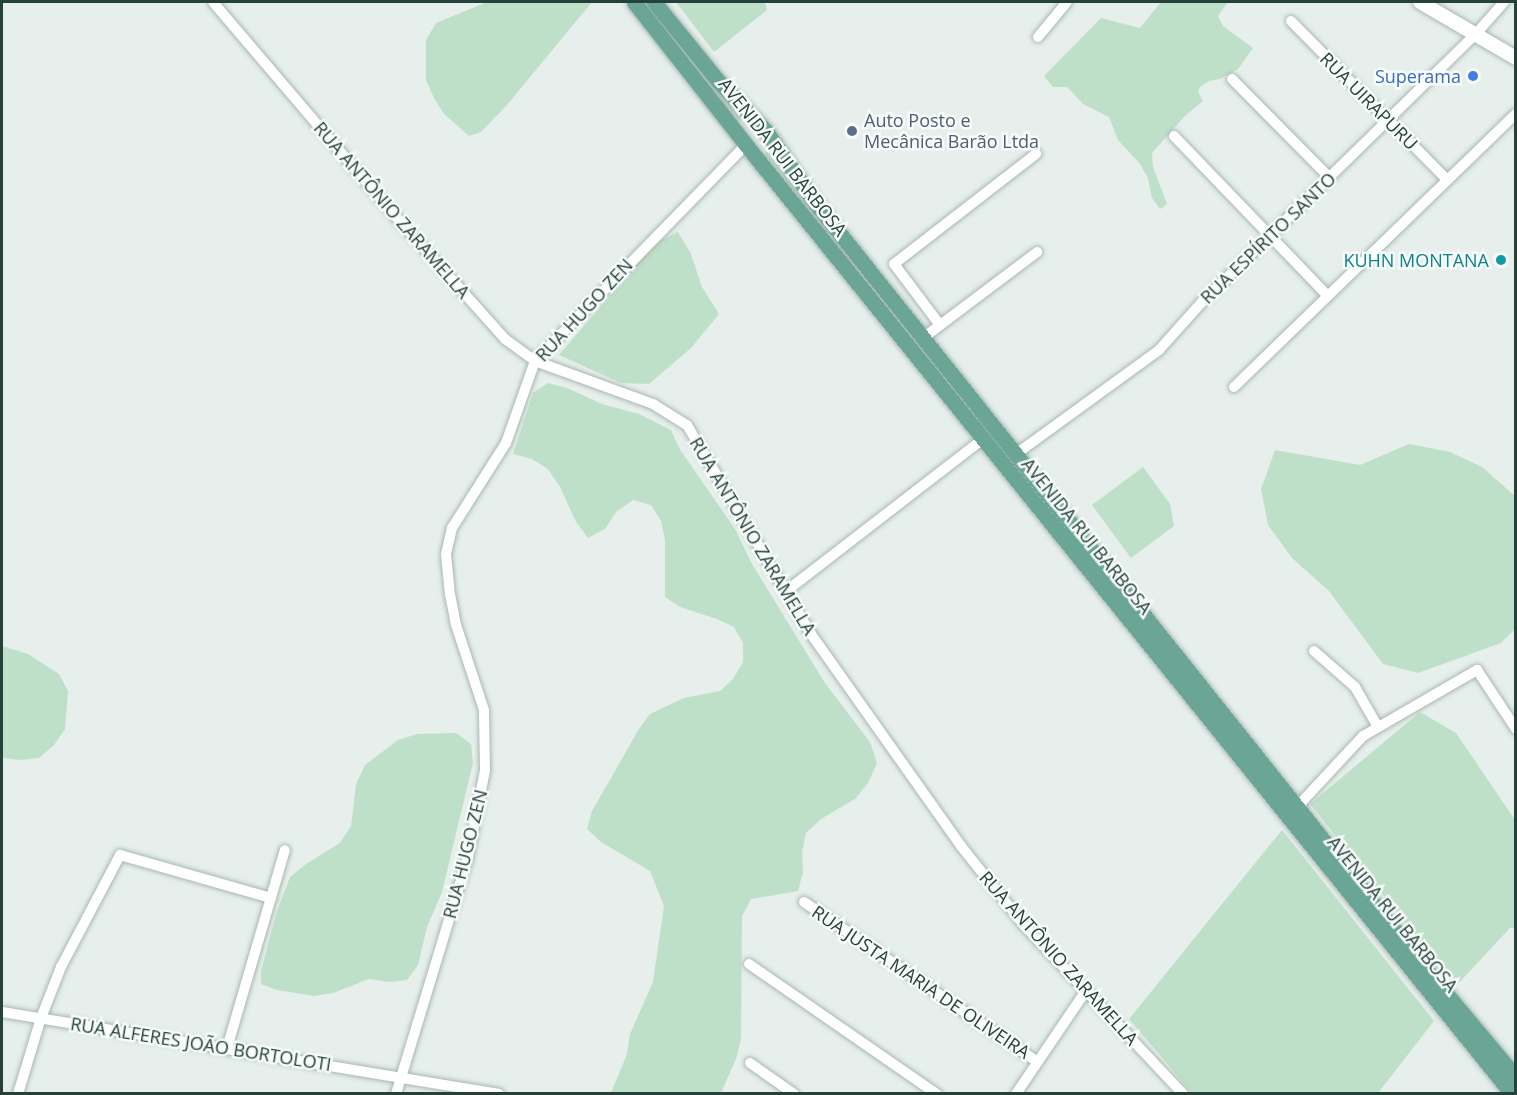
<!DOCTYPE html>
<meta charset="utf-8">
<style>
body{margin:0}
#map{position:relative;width:1517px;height:1095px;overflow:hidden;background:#e6efeb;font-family:"Open Sans",sans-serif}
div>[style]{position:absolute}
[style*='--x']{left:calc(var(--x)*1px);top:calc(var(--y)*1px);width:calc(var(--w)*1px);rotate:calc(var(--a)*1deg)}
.green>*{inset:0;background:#bfe0c8;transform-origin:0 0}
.roads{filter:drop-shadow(0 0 2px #a8b8b2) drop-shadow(0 0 2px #a8b8b2)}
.street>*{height:10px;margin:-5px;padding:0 5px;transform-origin:5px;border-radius:5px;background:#fff}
.secondary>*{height:14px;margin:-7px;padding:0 7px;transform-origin:7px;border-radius:7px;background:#fff}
.primary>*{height:15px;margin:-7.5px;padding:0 7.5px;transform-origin:7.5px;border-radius:7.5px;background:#6aa596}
.dots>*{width:16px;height:16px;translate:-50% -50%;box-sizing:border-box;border:3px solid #f7fbf9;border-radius:50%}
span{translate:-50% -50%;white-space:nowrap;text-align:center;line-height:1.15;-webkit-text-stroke:5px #f7fbf9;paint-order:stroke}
.shop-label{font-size:18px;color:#366cbe}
.right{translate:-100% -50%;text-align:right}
.street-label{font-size:18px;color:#24423a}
.service-label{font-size:18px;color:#4e5e75}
.left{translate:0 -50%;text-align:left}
.culture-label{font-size:18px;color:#0d838f}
.frame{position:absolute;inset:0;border:3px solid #24423a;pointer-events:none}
</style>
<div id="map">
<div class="green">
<div style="clip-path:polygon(487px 2px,592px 2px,507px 105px,481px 132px,469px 136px,444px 114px,434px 98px,426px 80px,426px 40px,436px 23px)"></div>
<div style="clip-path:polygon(638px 2px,646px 2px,742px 118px,737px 123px)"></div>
<div style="clip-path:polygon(676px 2px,765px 2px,767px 10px,714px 52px)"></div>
<div style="clip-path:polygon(1161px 2px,1228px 2px,1218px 16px,1223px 26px,1253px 48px,1238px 69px,1220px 79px,1209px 81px,1200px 87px,1198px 91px,1203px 101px,1185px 116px,1152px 153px,1153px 167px,1167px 204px,1160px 209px,1152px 198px,1148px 178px,1140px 164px,1118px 140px,1109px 117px,1083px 104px,1067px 87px,1053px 87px,1044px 76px,1101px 18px,1140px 28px)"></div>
<div style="clip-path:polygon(768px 151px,929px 358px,927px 361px,762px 156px)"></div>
<div style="clip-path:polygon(678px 232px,691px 254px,702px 287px,719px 314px,691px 348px,649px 384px,621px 383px,559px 355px,655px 243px)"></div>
<div style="left:931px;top:360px;width:150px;height:4px;rotate:51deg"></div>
<div style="clip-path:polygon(548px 383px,567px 388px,602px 404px,639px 414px,671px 430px,679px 448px,735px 529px,752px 564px,825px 683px,870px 742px,877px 763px,868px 783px,855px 799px,821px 819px,806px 833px,802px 852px,803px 872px,798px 891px,751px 899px,742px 916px,741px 1039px,736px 1059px,721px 1093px,611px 1093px,627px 1054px,630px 1034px,653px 982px,664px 906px,650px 871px,601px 842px,587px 829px,592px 811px,639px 729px,650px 714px,684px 698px,720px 691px,733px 679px,743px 662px,743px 643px,734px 627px,717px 619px,680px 607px,665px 597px,665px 540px,661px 521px,651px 505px,633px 500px,616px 512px,605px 529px,588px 538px,576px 522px,560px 487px,548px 469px,532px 459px,513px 454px,533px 393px)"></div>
<div style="clip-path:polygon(1409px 444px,1450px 452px,1482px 467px,1516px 497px,1515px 629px,1501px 643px,1418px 673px,1383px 664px,1329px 591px,1292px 558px,1268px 525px,1261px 489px,1275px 450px,1360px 465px)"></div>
<div style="clip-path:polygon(1143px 467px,1170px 504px,1174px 526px,1131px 558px,1092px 505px)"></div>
<div style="clip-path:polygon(2px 646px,28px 654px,59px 674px,68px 691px,65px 729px,54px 745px,39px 758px,20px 760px,2px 758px)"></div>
<div style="clip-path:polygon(1420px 712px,1456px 733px,1515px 820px,1515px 928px,1510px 928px,1456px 986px,1310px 804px)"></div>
<div style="clip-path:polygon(456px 733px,471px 744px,473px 763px,442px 892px,427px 927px,418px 965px,407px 980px,389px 982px,369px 979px,333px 993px,314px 996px,277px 990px,261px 984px,261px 971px,276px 914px,290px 877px,306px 864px,340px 843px,351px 826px,356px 784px,365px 765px,398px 740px,417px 734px)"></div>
<div style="clip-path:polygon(1282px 830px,1434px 1021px,1378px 1093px,1192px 1093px,1129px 1019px)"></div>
</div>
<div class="roads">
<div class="street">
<div style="--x:213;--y:2;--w:282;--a:49.6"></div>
<div style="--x:396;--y:217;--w:164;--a:48.2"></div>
<div style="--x:505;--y:339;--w:37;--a:36"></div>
<div style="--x:535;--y:361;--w:126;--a:20"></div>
<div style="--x:653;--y:404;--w:40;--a:32"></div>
<div style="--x:687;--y:425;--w:243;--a:59.3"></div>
<div style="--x:811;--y:634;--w:260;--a:54.7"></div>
<div style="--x:961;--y:846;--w:100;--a:51.5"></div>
<div style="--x:1023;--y:924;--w:233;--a:46.7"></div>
<div style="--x:1291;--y:21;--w:223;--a:45.5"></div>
<div style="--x:1038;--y:37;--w:45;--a:-50.4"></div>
<div style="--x:1232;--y:79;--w:139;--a:45.3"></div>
<div style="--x:1174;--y:136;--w:222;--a:46.1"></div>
<div style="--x:940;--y:325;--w:76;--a:-127"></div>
<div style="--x:894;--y:264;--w:180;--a:-37.8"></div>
<div style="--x:923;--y:338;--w:143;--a:-37"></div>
<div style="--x:1234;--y:387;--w:392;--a:-44.1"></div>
<div style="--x:1016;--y:454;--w:177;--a:-36"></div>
<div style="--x:1159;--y:350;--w:63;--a:-48.2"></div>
<div style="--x:1201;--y:303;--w:383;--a:-44.4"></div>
<div style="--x:1475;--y:35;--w:44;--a:-48.7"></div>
<div style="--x:785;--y:592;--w:250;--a:-37.7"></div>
<div style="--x:1314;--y:651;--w:55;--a:41.3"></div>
<div style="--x:1355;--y:687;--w:46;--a:60.1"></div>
<div style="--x:1298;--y:806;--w:96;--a:-47.1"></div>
<div style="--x:1363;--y:736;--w:132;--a:-30.1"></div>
<div style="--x:1477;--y:670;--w:71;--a:56.5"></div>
<div style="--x:804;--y:902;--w:283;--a:34.4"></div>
<div style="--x:749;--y:964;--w:229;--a:34.7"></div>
<div style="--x:2;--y:1012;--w:504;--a:9.37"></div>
<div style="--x:227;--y:1048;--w:206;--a:-73.7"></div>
<div style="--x:750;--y:1063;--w:54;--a:35.2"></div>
<div style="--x:18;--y:1094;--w:79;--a:-73.2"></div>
<div style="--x:41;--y:1018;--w:55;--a:-68.6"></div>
<div style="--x:61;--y:967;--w:127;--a:-62.2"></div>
<div style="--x:120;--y:855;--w:157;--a:15.9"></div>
<div style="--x:396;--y:1094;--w:248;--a:-73.1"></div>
<div style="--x:468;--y:857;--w:89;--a:-78.9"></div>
<div style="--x:485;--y:770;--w:60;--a:-91"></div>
<div style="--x:484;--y:710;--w:89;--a:-108.2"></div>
<div style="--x:456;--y:625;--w:31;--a:-101"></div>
<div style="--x:450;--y:595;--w:41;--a:-95.6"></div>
<div style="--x:446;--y:554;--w:27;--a:-77"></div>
<div style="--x:452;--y:528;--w:101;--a:-57.6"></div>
<div style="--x:506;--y:443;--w:87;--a:-70.5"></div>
<div style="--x:535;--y:361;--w:302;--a:-45.7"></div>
<div style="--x:1016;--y:1094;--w:123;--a:-55.9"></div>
</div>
<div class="secondary">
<div style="--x:1420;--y:2;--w:111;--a:30.3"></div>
</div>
<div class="primary">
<div style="--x:634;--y:2;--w:182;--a:51.9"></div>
<div style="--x:746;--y:145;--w:1220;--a:51.09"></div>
<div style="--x:654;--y:2;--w:103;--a:50.9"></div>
<div style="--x:719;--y:82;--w:68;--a:46.2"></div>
<div style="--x:766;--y:131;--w:83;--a:55.7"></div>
<div style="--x:813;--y:200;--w:996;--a:51.44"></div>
<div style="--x:1434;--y:979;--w:128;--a:50.1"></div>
</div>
</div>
<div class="dots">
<div style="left:1473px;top:76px;background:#3f7fe0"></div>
<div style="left:852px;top:131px;background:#5c6f8a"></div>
<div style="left:1501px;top:260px;background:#0f9aa8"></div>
</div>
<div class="shop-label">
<span class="right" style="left:1461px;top:76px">Superama</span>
</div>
<div class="street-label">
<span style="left:1369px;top:101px;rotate:45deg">RUA UIRAPURU</span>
<span style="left:783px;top:157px;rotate:52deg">AVENIDA RUI BARBOSA</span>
<span style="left:392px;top:210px;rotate:49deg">RUA ANTÔNIO ZARAMELLA</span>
<span style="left:1268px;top:238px;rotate:-44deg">RUA ESPÍRITO SANTO</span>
<span style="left:584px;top:310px;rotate:-47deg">RUA HUGO ZEN</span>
<span style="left:753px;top:536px;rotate:59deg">RUA ANTÔNIO ZARAMELLA</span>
<span style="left:1087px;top:536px;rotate:51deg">AVENIDA RUI BARBOSA</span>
<span style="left:465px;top:854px;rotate:-76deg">RUA HUGO ZEN</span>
<span style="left:1393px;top:914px;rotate:51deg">AVENIDA RUI BARBOSA</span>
<span style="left:1059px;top:958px;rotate:48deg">RUA ANTÔNIO ZARAMELLA</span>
<span style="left:921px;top:982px;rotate:34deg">RUA JUSTA MARIA DE OLIVEIRA</span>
<span style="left:201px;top:1044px;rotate:9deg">RUA ALFERES JOÃO BORTOLOTI</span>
</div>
<div class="service-label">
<span class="left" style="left:864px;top:131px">Auto Posto e<br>Mecânica Barão Ltda</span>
</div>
<div class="culture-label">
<span class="right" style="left:1489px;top:260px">KUHN MONTANA</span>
</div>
<div class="frame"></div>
</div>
